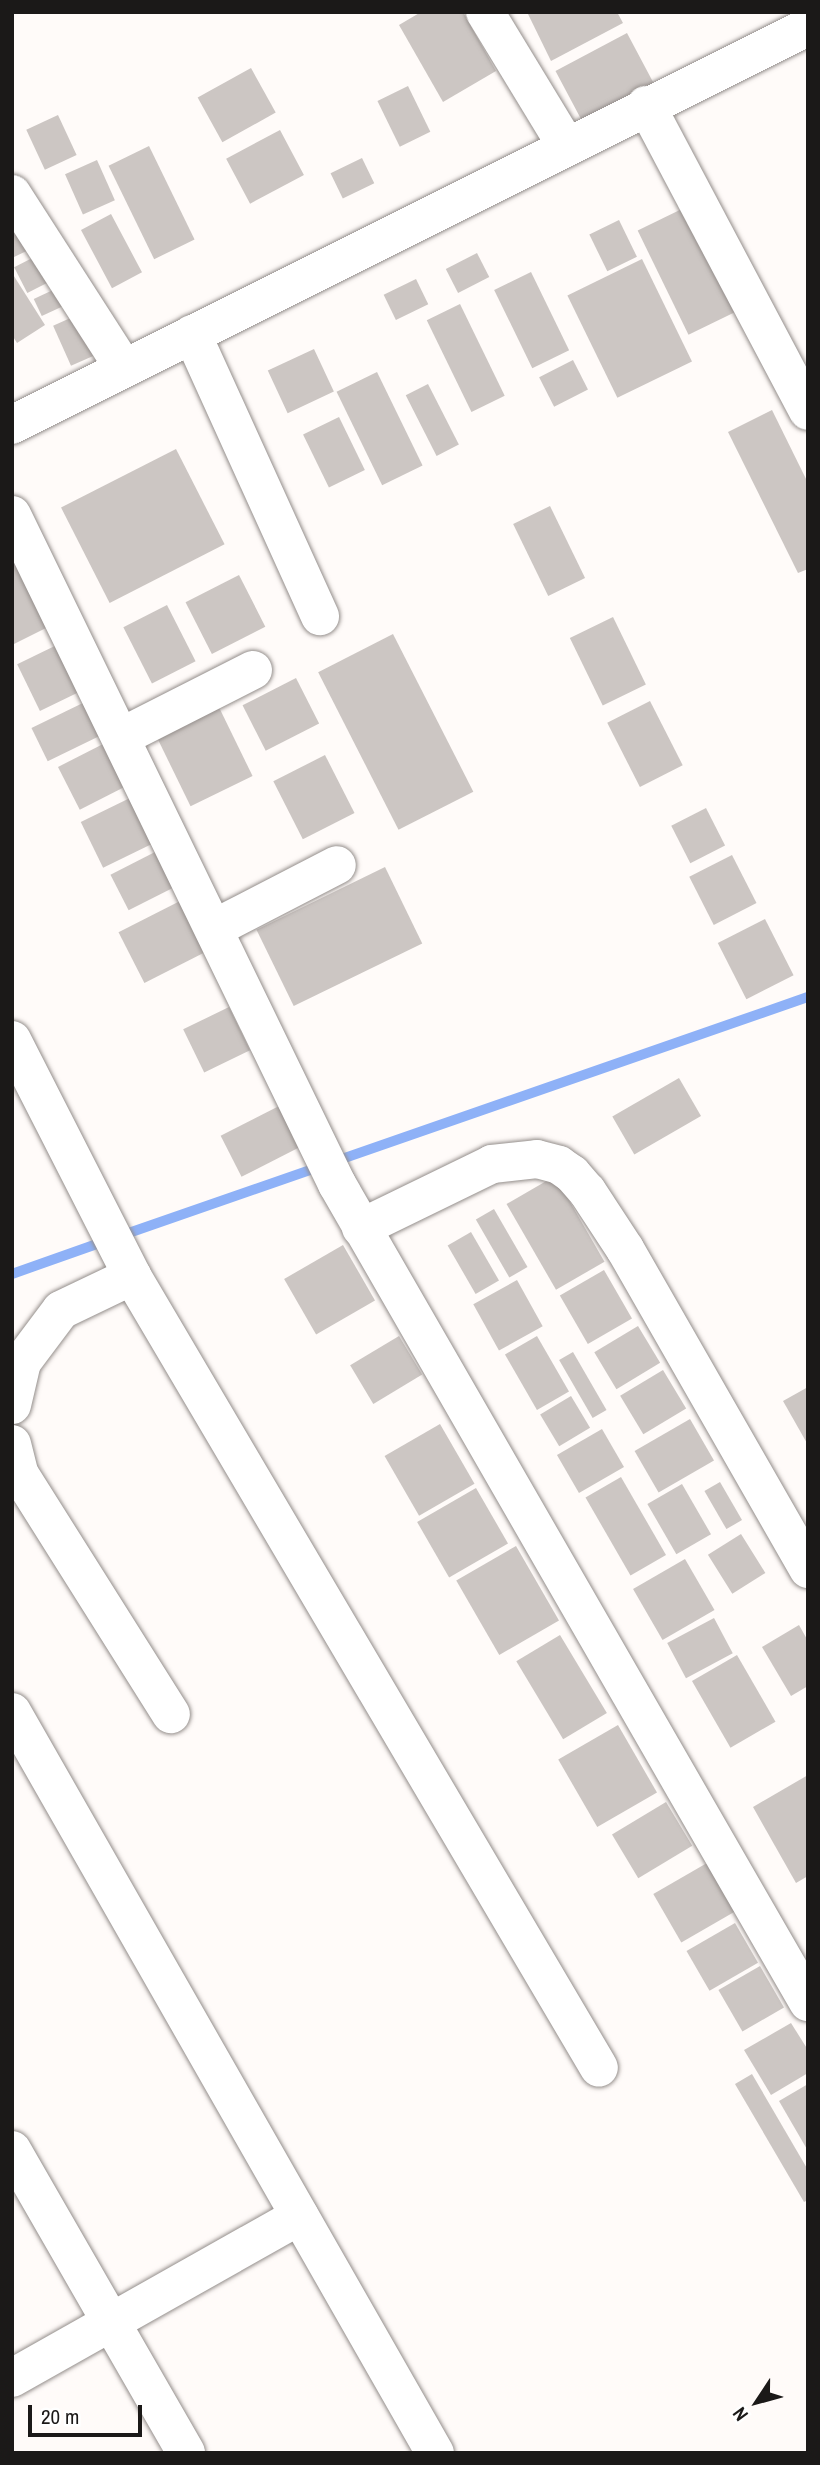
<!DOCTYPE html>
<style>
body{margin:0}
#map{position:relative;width:820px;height:2465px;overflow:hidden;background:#fffbf9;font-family:"Archivo Narrow",sans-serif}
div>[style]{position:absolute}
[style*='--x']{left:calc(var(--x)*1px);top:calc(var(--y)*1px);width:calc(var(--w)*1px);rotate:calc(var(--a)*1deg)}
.stream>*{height:10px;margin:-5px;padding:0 5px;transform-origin:5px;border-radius:5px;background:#8eb1f7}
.building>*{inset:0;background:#ccc6c3;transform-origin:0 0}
.roads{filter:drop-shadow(0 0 2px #948e8b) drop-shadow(0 0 2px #948e8b)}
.minor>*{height:38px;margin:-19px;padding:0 19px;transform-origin:19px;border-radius:19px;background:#fff}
span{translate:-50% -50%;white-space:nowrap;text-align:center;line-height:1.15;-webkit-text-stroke:7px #fff;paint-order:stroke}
.frame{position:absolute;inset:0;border:14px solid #1b1918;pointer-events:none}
.north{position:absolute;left:722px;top:2367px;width:70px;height:70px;-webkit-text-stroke:5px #fff;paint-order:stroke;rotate:234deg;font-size:19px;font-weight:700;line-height:28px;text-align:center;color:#1b1918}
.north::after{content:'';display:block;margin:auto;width:24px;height:32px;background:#1b1918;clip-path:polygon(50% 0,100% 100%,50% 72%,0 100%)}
.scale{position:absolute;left:28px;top:2405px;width:114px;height:32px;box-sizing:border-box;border:4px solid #1b1918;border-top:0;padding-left:9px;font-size:21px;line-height:24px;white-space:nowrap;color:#1b1918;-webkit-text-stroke:5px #fff;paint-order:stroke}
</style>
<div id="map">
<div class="stream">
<div style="--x:120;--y:1236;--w:728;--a:-19.16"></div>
<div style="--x:12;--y:1274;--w:99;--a:-19.5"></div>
</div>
<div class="building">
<div style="clip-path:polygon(421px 12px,463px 12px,496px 71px,443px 102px,399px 25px)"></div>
<div style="clip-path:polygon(527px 12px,617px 12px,623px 23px,551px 61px)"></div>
<div style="left:627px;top:33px;width:58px;height:81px;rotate:62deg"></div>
<div style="left:251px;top:68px;width:51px;height:61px;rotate:61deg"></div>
<div style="left:408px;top:86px;width:51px;height:34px;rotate:64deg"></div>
<div style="left:58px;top:115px;width:44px;height:35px;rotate:65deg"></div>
<div style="left:280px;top:130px;width:51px;height:61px;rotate:62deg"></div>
<div style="left:149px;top:146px;width:104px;height:45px;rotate:64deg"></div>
<div style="left:362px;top:158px;width:28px;height:35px;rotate:64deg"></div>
<div style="left:97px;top:160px;width:44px;height:35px;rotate:66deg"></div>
<div style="left:688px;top:206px;width:116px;height:56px;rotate:64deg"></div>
<div style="left:111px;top:214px;width:66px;height:34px;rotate:62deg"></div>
<div style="left:619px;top:220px;width:41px;height:33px;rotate:64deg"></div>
<div style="clip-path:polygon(12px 225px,41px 244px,12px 258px)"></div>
<div style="left:48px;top:250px;width:29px;height:38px;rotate:63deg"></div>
<div style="left:477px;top:253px;width:27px;height:35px;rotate:63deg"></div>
<div style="left:642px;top:259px;width:114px;height:83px;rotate:64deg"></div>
<div style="left:531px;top:272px;width:87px;height:41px;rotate:64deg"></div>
<div style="clip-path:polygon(12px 273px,45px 325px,17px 343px,12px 335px)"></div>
<div style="left:416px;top:279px;width:28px;height:36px;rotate:64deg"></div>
<div style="left:70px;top:282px;width:19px;height:40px;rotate:65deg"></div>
<div style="left:460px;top:304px;width:102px;height:37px;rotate:64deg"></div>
<div style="left:86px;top:311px;width:44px;height:36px;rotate:66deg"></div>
<div style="left:314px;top:349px;width:47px;height:51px;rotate:65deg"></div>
<div style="left:573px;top:360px;width:33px;height:38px;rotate:63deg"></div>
<div style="left:377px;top:372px;width:104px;height:45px;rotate:64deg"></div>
<div style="left:428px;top:384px;width:68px;height:25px;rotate:63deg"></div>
<div style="clip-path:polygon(772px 410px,808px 483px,808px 569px,798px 573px,728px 432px)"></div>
<div style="left:339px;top:417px;width:59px;height:40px;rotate:64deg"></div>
<div style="left:176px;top:449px;width:107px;height:129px;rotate:63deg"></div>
<div style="left:550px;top:506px;width:80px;height:41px;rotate:64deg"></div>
<div style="clip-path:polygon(12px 525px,62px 620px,12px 645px)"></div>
<div style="left:239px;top:575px;width:58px;height:60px;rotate:63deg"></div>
<div style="left:167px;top:605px;width:63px;height:49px;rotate:63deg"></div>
<div style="left:613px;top:617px;width:75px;height:48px;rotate:64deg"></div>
<div style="left:393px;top:634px;width:177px;height:84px;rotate:63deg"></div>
<div style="left:63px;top:642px;width:52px;height:51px;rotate:64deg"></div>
<div style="left:296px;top:678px;width:51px;height:60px;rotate:63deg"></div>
<div style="left:214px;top:697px;width:88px;height:69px;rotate:64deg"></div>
<div style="left:89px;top:700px;width:37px;height:64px;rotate:64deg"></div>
<div style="left:650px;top:701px;width:72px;height:48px;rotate:63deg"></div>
<div style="left:107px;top:742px;width:48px;height:55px;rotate:63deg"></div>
<div style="left:325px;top:755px;width:65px;height:58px;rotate:63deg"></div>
<div style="left:132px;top:797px;width:51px;height:57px;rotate:64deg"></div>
<div style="left:706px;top:808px;width:42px;height:39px;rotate:63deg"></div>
<div style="left:155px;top:852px;width:40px;height:50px;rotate:63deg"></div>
<div style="left:732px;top:855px;width:54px;height:48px;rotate:63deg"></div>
<div style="left:385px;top:867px;width:85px;height:143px;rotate:64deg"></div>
<div style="left:180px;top:901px;width:57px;height:69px;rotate:63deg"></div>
<div style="left:765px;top:919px;width:63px;height:53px;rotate:63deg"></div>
<div style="left:229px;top:1007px;width:48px;height:51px;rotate:64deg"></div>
<div style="left:679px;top:1078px;width:44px;height:77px;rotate:60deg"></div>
<div style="left:283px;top:1104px;width:46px;height:70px;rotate:63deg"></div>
<div style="left:555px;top:1176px;width:99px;height:56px;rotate:60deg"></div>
<div style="left:494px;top:1209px;width:67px;height:21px;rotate:60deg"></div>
<div style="left:471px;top:1232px;width:56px;height:27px;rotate:60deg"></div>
<div style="left:343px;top:1245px;width:64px;height:68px;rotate:60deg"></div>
<div style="left:604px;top:1270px;width:56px;height:51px;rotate:60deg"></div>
<div style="left:517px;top:1280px;width:53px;height:50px;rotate:61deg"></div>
<div style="left:638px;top:1326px;width:43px;height:51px;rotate:59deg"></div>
<div style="left:399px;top:1336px;width:45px;height:57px;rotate:59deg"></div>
<div style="left:537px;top:1336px;width:64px;height:37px;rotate:60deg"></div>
<div style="left:573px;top:1352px;width:67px;height:16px;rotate:60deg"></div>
<div style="left:663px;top:1370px;width:45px;height:50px;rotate:59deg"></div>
<div style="clip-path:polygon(808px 1387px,808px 1445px,783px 1401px)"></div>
<div style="left:571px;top:1396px;width:37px;height:36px;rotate:59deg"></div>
<div style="left:690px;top:1419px;width:48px;height:64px;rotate:60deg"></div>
<div style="left:440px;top:1424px;width:69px;height:64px;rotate:60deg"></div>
<div style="left:602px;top:1429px;width:44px;height:52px;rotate:60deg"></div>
<div style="left:621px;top:1477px;width:90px;height:41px;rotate:60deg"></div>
<div style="left:720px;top:1482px;width:44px;height:18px;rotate:60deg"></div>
<div style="left:682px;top:1484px;width:58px;height:40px;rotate:60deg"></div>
<div style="left:476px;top:1488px;width:64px;height:68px;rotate:60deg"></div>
<div style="left:741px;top:1534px;width:46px;height:39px;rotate:58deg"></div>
<div style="left:516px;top:1546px;width:86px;height:69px;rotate:60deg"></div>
<div style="left:685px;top:1559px;width:59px;height:60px;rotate:60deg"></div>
<div style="left:714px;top:1618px;width:40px;height:53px;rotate:62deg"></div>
<div style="clip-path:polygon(799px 1625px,808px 1641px,808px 1686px,791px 1696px,762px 1647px)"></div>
<div style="left:560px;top:1635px;width:91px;height:51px;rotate:59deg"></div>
<div style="left:737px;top:1655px;width:77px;height:52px;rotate:60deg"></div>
<div style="left:618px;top:1725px;width:78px;height:69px;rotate:60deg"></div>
<div style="clip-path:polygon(808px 1775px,808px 1876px,796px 1883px,753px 1807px)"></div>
<div style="left:666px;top:1802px;width:51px;height:63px;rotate:59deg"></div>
<div style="left:707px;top:1863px;width:56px;height:62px;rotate:60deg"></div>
<div style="left:735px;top:1923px;width:46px;height:56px;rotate:60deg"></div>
<div style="left:760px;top:1966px;width:48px;height:48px;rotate:60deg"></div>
<div style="clip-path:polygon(791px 2023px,808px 2050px,808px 2073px,771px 2095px,744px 2050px)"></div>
<div style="clip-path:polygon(752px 2074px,808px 2170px,808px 2200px,804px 2202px,735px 2084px)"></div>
<div style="clip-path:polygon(808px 2084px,808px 2151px,779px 2101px)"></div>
</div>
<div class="roads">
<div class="minor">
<div style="--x:485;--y:12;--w:156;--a:58.7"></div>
<div style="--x:646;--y:105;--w:346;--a:62.1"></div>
<div style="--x:12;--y:194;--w:206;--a:57.3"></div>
<div style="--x:192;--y:334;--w:310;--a:65.6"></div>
<div style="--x:12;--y:425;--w:890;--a:-26.57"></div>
<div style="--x:12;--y:515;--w:744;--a:64.09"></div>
<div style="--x:337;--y:1184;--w:944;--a:60.07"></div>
<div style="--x:121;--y:737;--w:148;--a:-26.9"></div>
<div style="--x:215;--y:928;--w:137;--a:-27.3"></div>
<div style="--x:12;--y:1040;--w:265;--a:63"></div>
<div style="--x:132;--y:1276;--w:919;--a:59.47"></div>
<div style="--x:361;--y:1228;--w:146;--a:-26"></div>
<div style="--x:492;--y:1164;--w:45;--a:-6.3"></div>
<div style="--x:537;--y:1159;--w:23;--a:15"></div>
<div style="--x:559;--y:1165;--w:16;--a:35"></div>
<div style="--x:572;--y:1174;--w:23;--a:49"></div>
<div style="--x:587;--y:1191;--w:69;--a:56.8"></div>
<div style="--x:625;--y:1249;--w:369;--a:60.2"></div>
<div style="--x:12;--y:1405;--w:44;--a:-76.9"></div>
<div style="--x:22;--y:1362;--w:65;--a:-53.1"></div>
<div style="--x:61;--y:1310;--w:79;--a:-25.6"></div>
<div style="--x:12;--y:1444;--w:30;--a:76"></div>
<div style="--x:19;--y:1473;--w:285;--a:57.8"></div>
<div style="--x:12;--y:1712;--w:853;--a:60.28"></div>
<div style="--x:12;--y:2150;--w:349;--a:60.1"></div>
<div style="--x:12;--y:2378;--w:330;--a:-29.4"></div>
</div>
</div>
<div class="frame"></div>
<div class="north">N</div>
<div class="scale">20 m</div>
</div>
